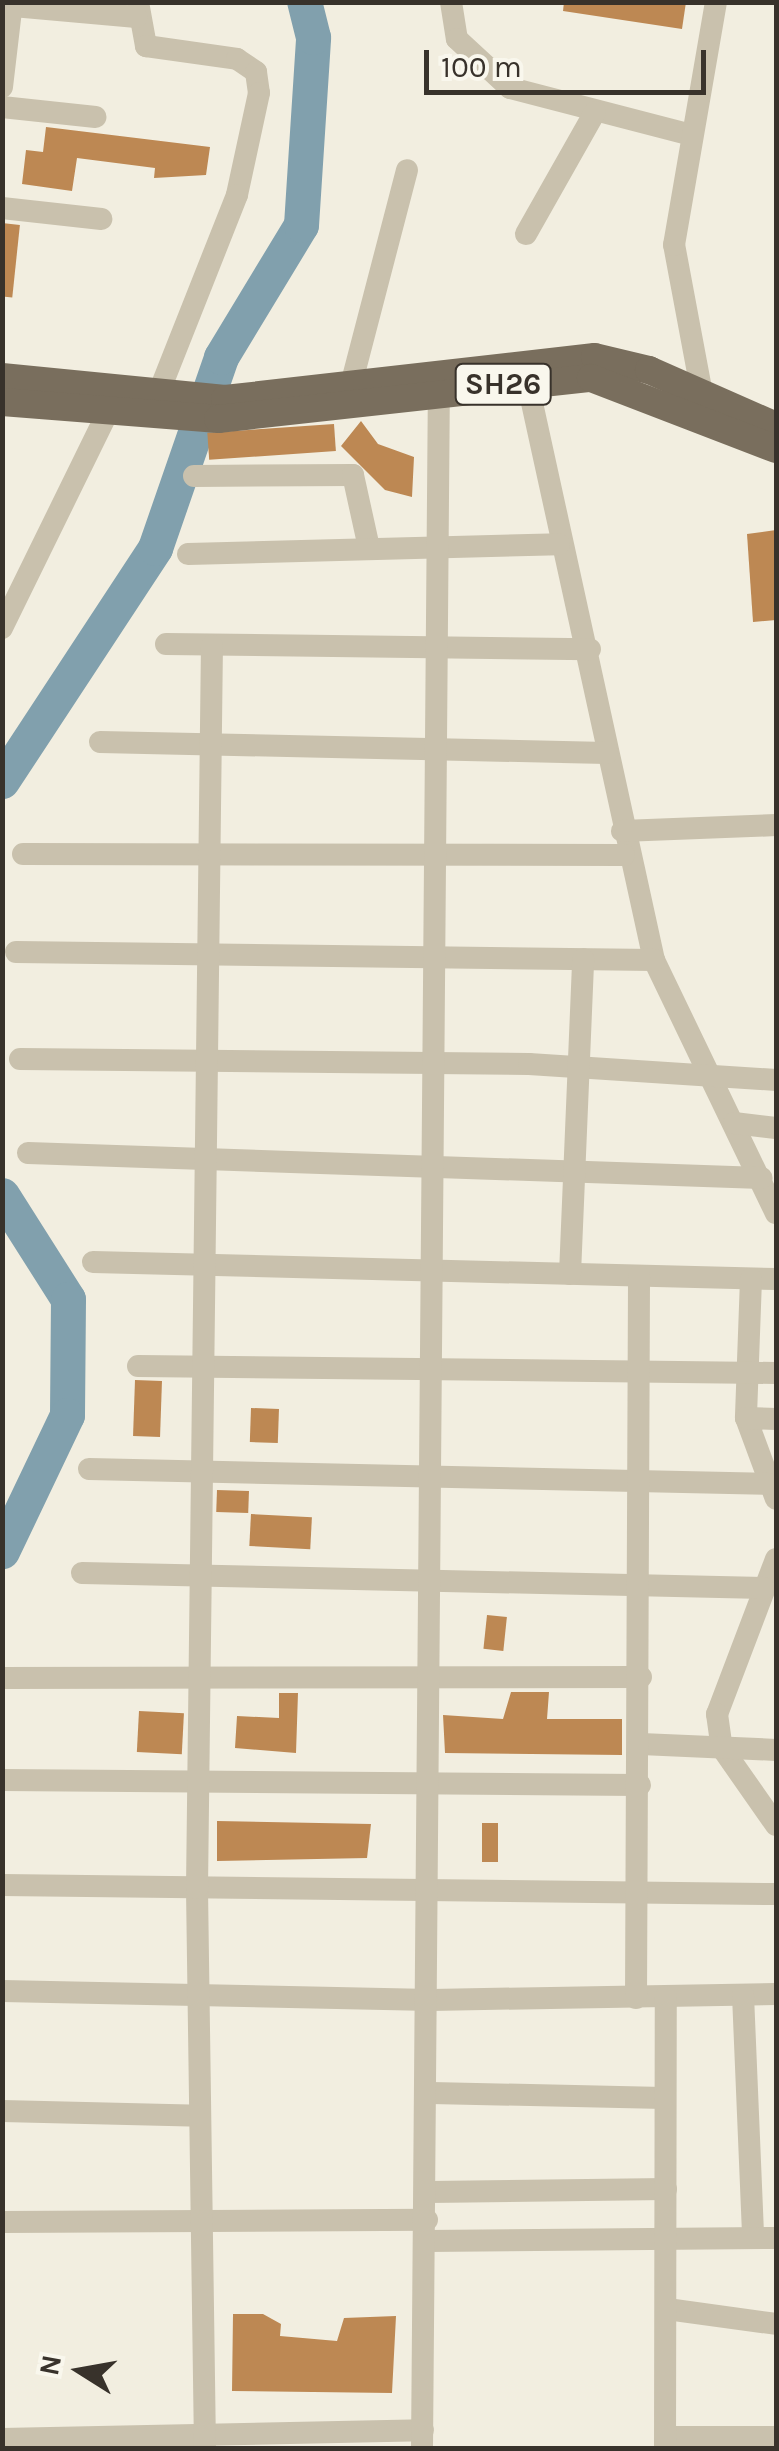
<!DOCTYPE html>
<style>
body{margin:0}
#map{position:relative;width:779px;height:2451px;overflow:hidden;background:#f2eee0;font-family:Karla,sans-serif}
div>[style]{position:absolute}
[style*='--x']{left:calc(var(--x)*1px);top:calc(var(--y)*1px);width:calc(var(--w)*1px);rotate:calc(var(--a)*1deg)}
.river>*{height:35px;margin:-17.5px;padding:0 17.5px;transform-origin:17.5px;border-radius:17.5px;background:#81a0ad}
.building>*{inset:0;background:#bd8853;transform-origin:0 0}
.minor>*{height:22px;margin:-11px;padding:0 11px;transform-origin:11px;border-radius:11px;background:#c9c1ad}
.major>*{height:28px;margin:-14px;padding:0 14px;transform-origin:14px;border-radius:14px;background:#796e5d}
span{translate:-50% -50%;white-space:nowrap;text-align:center;line-height:1.15;-webkit-text-stroke:8px #f9f7ed;paint-order:stroke}
.shield-label span{padding:2px 8px;background:#f9f7ed;border:2px solid;border-radius:8px;-webkit-text-stroke-width:0}
.shield-label{font-size:30px;color:#38322b;font-weight:700}
.frame{position:absolute;inset:0;border:5px solid #38322b;pointer-events:none}
.north{position:absolute;left:30px;top:2321px;width:100px;height:100px;-webkit-text-stroke:8px #f9f7ed;paint-order:stroke;rotate:281deg;font-size:28px;font-weight:700;line-height:40px;text-align:center;color:#38322b}
.north::after{content:'';display:block;margin:auto;width:35px;height:45px;background:#38322b;clip-path:polygon(50% 0,100% 100%,50% 72%,0 100%)}
.scale{position:absolute;left:424px;top:50px;width:282px;height:45px;box-sizing:border-box;border:5px solid #38322b;border-top:0;padding-left:12px;font-size:30px;line-height:35px;white-space:nowrap;color:#38322b;-webkit-text-stroke:8px #f9f7ed;paint-order:stroke}
</style>
<div id="map">
<div class="river">
<div style="--x:2;--y:781;--w:279;--a:-56.7"></div>
<div style="--x:155;--y:548;--w:202;--a:-70.9"></div>
<div style="--x:221;--y:357;--w:154;--a:-58.8"></div>
<div style="--x:301;--y:225;--w:188;--a:-86.3"></div>
<div style="--x:313;--y:37;--w:36;--a:-104"></div>
<div style="--x:2;--y:1195;--w:123;--a:57.6"></div>
<div style="--x:68;--y:1299;--w:116;--a:90.5"></div>
<div style="--x:67;--y:1415;--w:151;--a:115.5"></div>
</div>
<div class="building">
<div style="clip-path:polygon(564px 2px,686px 2px,682px 29px,563px 11px)"></div>
<div style="clip-path:polygon(46px 127px,210px 147px,206px 175px,154px 178px,155px 168px,77px 158px,72px 191px,22px 184px,26px 150px,43px 152px)"></div>
<div style="left:2px;top:223px;width:18px;height:73px;rotate:6deg"></div>
<div style="clip-path:polygon(361px 421px,378px 444px,414px 457px,412px 497px,385px 490px,341px 446px)"></div>
<div style="left:334px;top:424px;width:27px;height:127px;rotate:86deg"></div>
<div style="clip-path:polygon(776px 530px,776px 620px,753px 622px,747px 534px)"></div>
<div style="left:135px;top:1380px;width:27px;height:56px;rotate:2deg"></div>
<div style="left:251px;top:1408px;width:28px;height:34px;rotate:2deg"></div>
<div style="left:217px;top:1490px;width:32px;height:22px;rotate:2deg"></div>
<div style="left:251px;top:1514px;width:61px;height:32px;rotate:3deg"></div>
<div style="left:487px;top:1615px;width:20px;height:34px;rotate:6deg"></div>
<div style="clip-path:polygon(511px 1692px,549px 1692px,547px 1719px,622px 1719px,622px 1755px,445px 1753px,443px 1715px,503px 1719px)"></div>
<div style="clip-path:polygon(279px 1693px,298px 1693px,296px 1753px,235px 1748px,237px 1716px,279px 1718px)"></div>
<div style="left:139px;top:1711px;width:45px;height:41px;rotate:3deg"></div>
<div style="clip-path:polygon(217px 1821px,371px 1824px,367px 1858px,217px 1861px)"></div>
<div style="left:482px;top:1823px;width:16px;height:39px"></div>
<div style="clip-path:polygon(233px 2314px,263px 2314px,281px 2324px,280px 2336px,337px 2341px,344px 2318px,396px 2316px,392px 2393px,232px 2391px)"></div>
</div>
<div class="minor">
<div style="--x:138;--y:2;--w:45;--a:79.7"></div>
<div style="--x:146;--y:46;--w:92;--a:8.1"></div>
<div style="--x:237;--y:59;--w:23;--a:34"></div>
<div style="--x:256;--y:72;--w:21;--a:82"></div>
<div style="--x:259;--y:93;--w:104;--a:102.2"></div>
<div style="--x:237;--y:195;--w:228;--a:111.6"></div>
<div style="--x:451;--y:2;--w:37;--a:81"></div>
<div style="--x:457;--y:39;--w:72;--a:42.8"></div>
<div style="--x:510;--y:88;--w:188;--a:14.5"></div>
<div style="--x:2;--y:5;--w:135;--a:5.1"></div>
<div style="--x:2;--y:87;--w:86;--a:-83.3"></div>
<div style="--x:2;--y:107;--w:94;--a:6.1"></div>
<div style="--x:2;--y:208;--w:100;--a:6.3"></div>
<div style="--x:526;--y:234;--w:140;--a:-60.5"></div>
<div style="--x:527;--y:380;--w:594;--a:77.65"></div>
<div style="--x:654;--y:960;--w:281;--a:64.3"></div>
<div style="--x:351;--y:385;--w:222;--a:-75.4"></div>
<div style="--x:702;--y:394;--w:152;--a:-100.6"></div>
<div style="--x:674;--y:245;--w:247;--a:-80.2"></div>
<div style="--x:194;--y:476;--w:159;--a:-0.4"></div>
<div style="--x:353;--y:475;--w:75;--a:77.6"></div>
<div style="--x:188;--y:554;--w:371;--a:-1.5"></div>
<div style="--x:2;--y:628;--w:236;--a:-63.9"></div>
<div style="--x:166;--y:644;--w:424;--a:0.7"></div>
<div style="--x:100;--y:742;--w:507;--a:1.24"></div>
<div style="--x:622;--y:831;--w:154;--a:-2.2"></div>
<div style="--x:23;--y:854;--w:601;--a:0.1"></div>
<div style="--x:16;--y:952;--w:638;--a:0.72"></div>
<div style="--x:20;--y:1059;--w:509;--a:0.56"></div>
<div style="--x:529;--y:1064;--w:248;--a:3.7"></div>
<div style="--x:734;--y:1123;--w:42;--a:6.8"></div>
<div style="--x:28;--y:1153;--w:734;--a:1.95"></div>
<div style="--x:93;--y:1262;--w:683;--a:1.43"></div>
<div style="--x:570;--y:1274;--w:315;--a:-87.6"></div>
<div style="--x:751;--y:1279;--w:139;--a:92.1"></div>
<div style="--x:746;--y:1418;--w:86;--a:69.7"></div>
<div style="--x:138;--y:1366;--w:638;--a:0.63"></div>
<div style="--x:746;--y:1418;--w:30;--a:2"></div>
<div style="--x:89;--y:1469;--w:680;--a:1.26"></div>
<div style="--x:776;--y:1559;--w:166;--a:110.8"></div>
<div style="--x:717;--y:1714;--w:34;--a:82"></div>
<div style="--x:722;--y:1748;--w:94;--a:55"></div>
<div style="--x:82;--y:1573;--w:682;--a:1.26"></div>
<div style="--x:2;--y:1678;--w:639;--a:-0.09"></div>
<div style="--x:641;--y:1744;--w:135;--a:2.5"></div>
<div style="--x:2;--y:1780;--w:638;--a:0.45"></div>
<div style="--x:2;--y:1885;--w:774;--a:0.67"></div>
<div style="--x:2;--y:1991;--w:429;--a:1.2"></div>
<div style="--x:431;--y:2000;--w:345;--a:-1"></div>
<div style="--x:743;--y:1995;--w:243;--a:87.6"></div>
<div style="--x:636;--y:1998;--w:722;--a:-89.76"></div>
<div style="--x:431;--y:2093;--w:233;--a:1.2"></div>
<div style="--x:2;--y:2111;--w:198;--a:1.4"></div>
<div style="--x:429;--y:2192;--w:237;--a:-0.7"></div>
<div style="--x:2;--y:2222;--w:425;--a:-0.3"></div>
<div style="--x:427;--y:2241;--w:349;--a:-0.5"></div>
<div style="--x:667;--y:2309;--w:110;--a:7.8"></div>
<div style="--x:666;--y:2437;--w:110;--a:0"></div>
<div style="--x:2;--y:2439;--w:421;--a:-1.2"></div>
<div style="--x:205;--y:2448;--w:560;--a:-90.82"></div>
<div style="--x:197;--y:1888;--w:1242;--a:-89.31"></div>
<div style="--x:422;--y:2448;--w:2071;--a:-89.53"></div>
<div style="--x:665;--y:2448;--w:451;--a:-89.9"></div>
</div>
<div class="major">
<div style="--x:2;--y:377;--w:224;--a:5.6"></div>
<div style="--x:225;--y:399;--w:372;--a:-6.5"></div>
<div style="--x:595;--y:357;--w:56;--a:13.5"></div>
<div style="--x:649;--y:370;--w:139;--a:23.8"></div>
<div style="--x:2;--y:402;--w:217;--a:4.5"></div>
<div style="--x:218;--y:419;--w:375;--a:-6.3"></div>
<div style="--x:591;--y:378;--w:198;--a:21"></div>
</div>
<div class="shield-label">
<span style="left:503px;top:384px">SH26</span>
</div>
<div class="frame"></div>
<div class="north">N</div>
<div class="scale">100 m</div>
</div>
